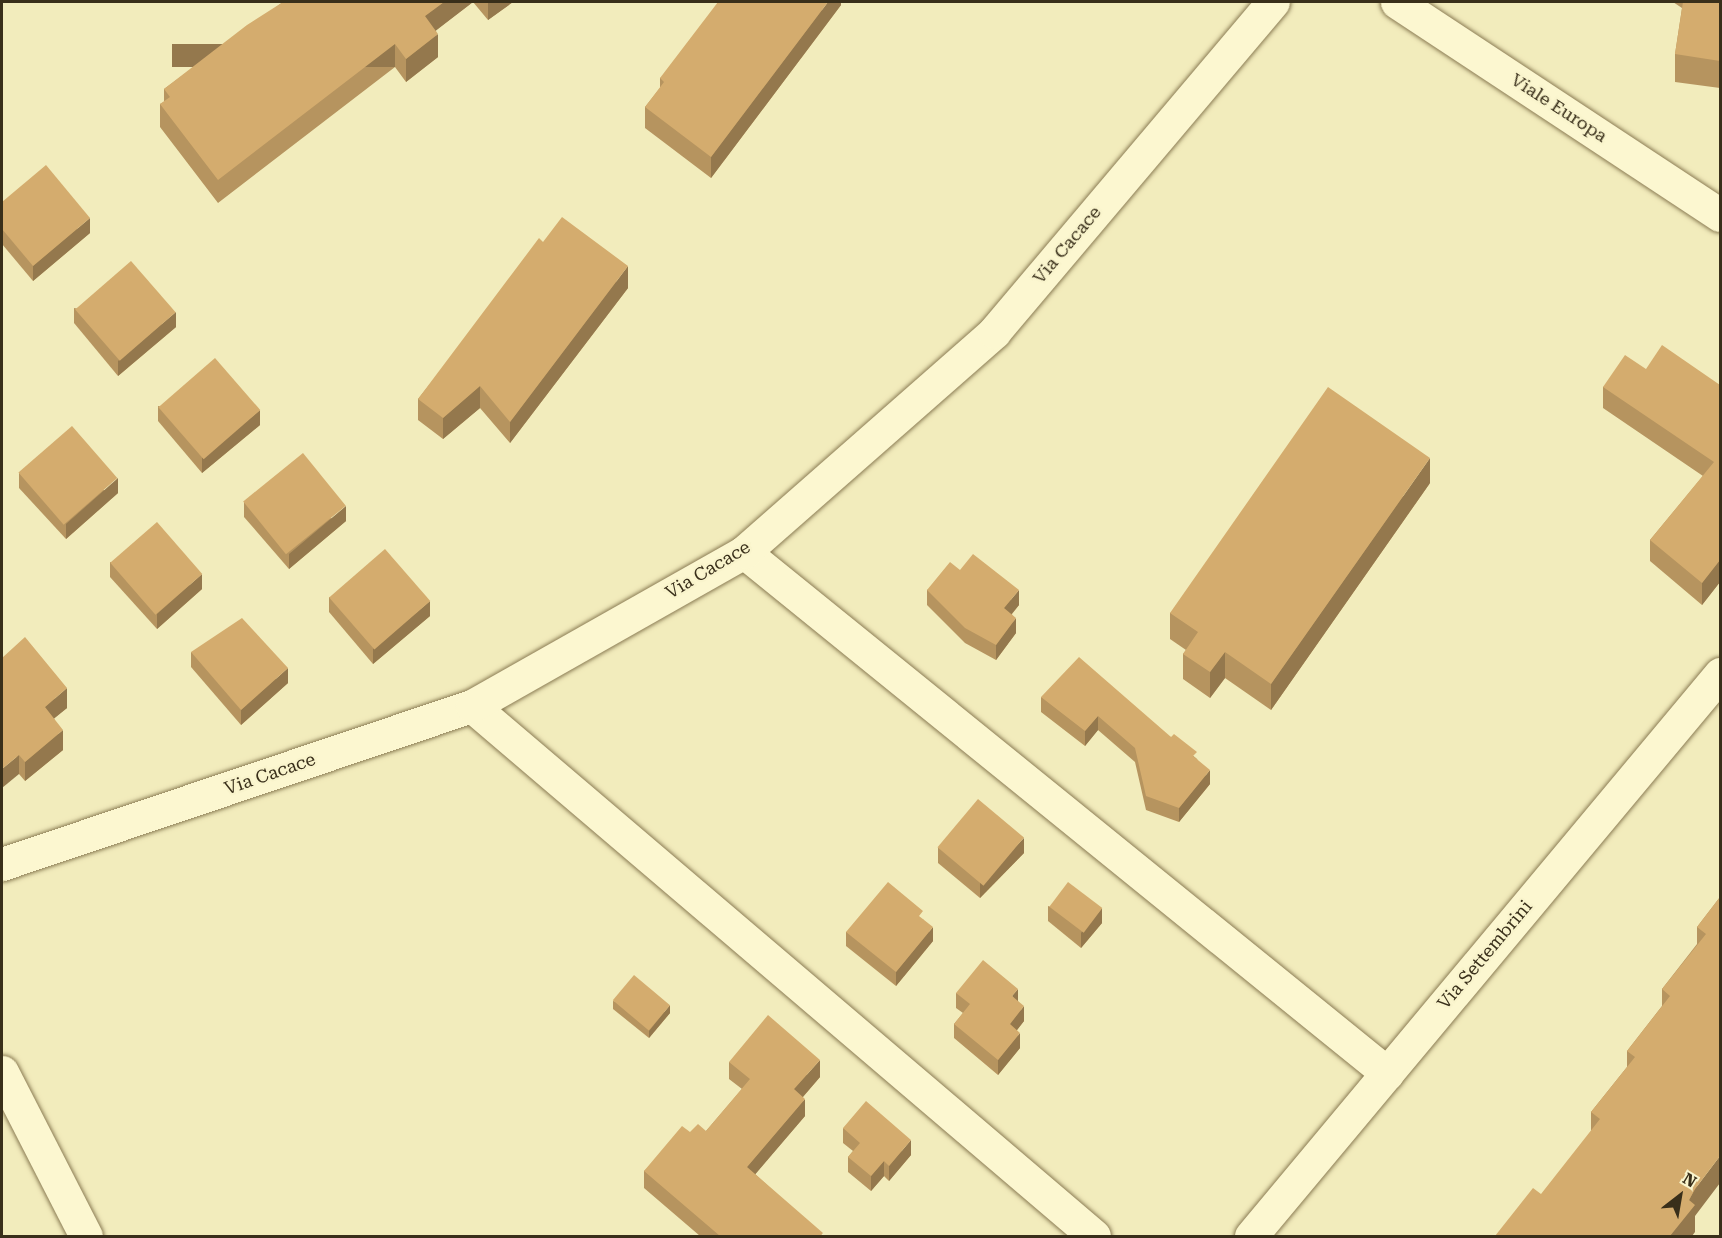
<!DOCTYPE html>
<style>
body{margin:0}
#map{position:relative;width:1722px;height:1238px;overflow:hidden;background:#f2ecbc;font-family:"Roboto Serif",serif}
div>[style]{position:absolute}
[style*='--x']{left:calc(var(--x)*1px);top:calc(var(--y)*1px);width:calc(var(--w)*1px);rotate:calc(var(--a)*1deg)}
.roads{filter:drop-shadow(0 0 2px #8b7c54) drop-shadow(0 0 2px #8b7c54)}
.minor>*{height:33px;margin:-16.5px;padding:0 16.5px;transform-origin:16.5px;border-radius:16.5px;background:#fcf7d0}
.tertiary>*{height:33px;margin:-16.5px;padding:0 16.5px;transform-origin:16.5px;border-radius:16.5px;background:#fcf7d0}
.wall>*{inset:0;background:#b6945f}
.shaded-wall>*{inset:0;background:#94784d;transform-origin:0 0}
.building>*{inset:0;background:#d4ac6e;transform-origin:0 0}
span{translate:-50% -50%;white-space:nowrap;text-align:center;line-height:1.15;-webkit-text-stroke:4.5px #f9f4cc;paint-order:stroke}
.street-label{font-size:18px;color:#392f1a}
.frame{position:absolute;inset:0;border:3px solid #392f1a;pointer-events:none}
.north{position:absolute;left:1650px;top:1166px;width:60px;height:60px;-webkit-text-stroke:4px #f9f4cc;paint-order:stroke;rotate:31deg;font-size:16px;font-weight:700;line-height:24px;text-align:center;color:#392f1a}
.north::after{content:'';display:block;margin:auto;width:21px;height:27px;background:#392f1a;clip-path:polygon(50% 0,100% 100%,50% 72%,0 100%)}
</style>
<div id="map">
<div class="roads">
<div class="minor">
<div style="--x:744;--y:552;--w:828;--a:39.02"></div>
<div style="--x:472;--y:706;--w:817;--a:40.43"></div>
<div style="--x:2;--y:864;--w:496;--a:-18.6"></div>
<div style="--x:472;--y:706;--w:313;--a:-29.5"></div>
<div style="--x:744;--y:552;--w:333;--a:-41.3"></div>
<div style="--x:994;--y:332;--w:432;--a:-49.8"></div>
<div style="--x:2;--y:1072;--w:184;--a:62.9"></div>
<div style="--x:1251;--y:1236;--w:732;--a:-50.15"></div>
</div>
<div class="tertiary">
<div style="--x:1397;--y:2;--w:387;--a:33.4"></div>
</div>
</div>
<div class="wall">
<div style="clip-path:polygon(283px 2px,513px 2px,488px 20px,473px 2px,436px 30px,438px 57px,406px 82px,395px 67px,218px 203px,160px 127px,160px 104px,164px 102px,164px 89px)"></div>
<div style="clip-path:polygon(841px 2px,841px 5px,711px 178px,645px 128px,645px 107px,660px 88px,660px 78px)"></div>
<div style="clip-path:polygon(1673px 2px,1720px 2px,1720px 88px,1675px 82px,1675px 54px,1682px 8px)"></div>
<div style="clip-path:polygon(2px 202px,90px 233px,33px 281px,2px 244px)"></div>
<div style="clip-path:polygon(543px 242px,628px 288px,510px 443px,480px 408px,443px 439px,418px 420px,418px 399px)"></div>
<div style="clip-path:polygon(74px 308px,176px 327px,118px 376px,74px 323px)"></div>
<div style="clip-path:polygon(1646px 369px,1720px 385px,1720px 582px,1702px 605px,1650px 561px,1650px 540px,1703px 476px,1603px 408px,1603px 387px)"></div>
<div style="clip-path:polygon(158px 406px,260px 425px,202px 473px,158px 421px)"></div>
<div style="clip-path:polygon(19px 473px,118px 493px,66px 539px,19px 488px)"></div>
<div style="clip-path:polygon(1430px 483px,1271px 710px,1225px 678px,1210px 698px,1183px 679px,1183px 654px,1186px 650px,1170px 639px,1170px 613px)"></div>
<div style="clip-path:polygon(244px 502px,346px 521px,289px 569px,244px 517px)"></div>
<div style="clip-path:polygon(110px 562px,202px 589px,157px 629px,110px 577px)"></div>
<div style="clip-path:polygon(960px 570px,1019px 605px,1012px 614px,1016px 633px,996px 660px,965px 643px,927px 605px,927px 590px)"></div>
<div style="clip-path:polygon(329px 597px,430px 616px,373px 664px,329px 612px)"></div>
<div style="clip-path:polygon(191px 652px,288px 683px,241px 725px,191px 667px)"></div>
<div style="clip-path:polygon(2px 658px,67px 708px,54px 718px,63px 750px,25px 781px,19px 774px)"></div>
<div style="clip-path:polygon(1041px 697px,1171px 737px,1197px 759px,1210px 784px,1179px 822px,1146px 810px,1135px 762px,1098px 730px,1085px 746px,1041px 712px)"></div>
<div style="clip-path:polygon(938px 848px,1024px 853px,980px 898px,938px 863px)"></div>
<div style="clip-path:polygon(1720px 897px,1695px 1216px,1695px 1232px,1591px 1130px,1591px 1112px,1627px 1067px,1627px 1051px,1662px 1006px,1662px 989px,1697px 944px,1697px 927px)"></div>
<div style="clip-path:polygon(1048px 906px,1102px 923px,1081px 948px,1048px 921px)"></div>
<div style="clip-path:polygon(923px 919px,933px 941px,896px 986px,846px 946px,846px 932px)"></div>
<div style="clip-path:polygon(956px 993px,1018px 1001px,1024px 1021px,1017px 1030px,1020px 1048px,998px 1075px,954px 1038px,954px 1024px,963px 1013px,956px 1008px)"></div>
<div style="clip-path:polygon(613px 1001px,670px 1013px,649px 1038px,613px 1009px)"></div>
<div style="clip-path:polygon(729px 1062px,820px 1077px,803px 1097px,805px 1116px,755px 1174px,823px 1236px,700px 1236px,644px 1188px,644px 1171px,690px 1132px,706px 1131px,742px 1089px,729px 1079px)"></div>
<div style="clip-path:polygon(843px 1128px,911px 1155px,889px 1181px,884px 1176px,871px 1191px,848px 1172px,848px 1157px,853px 1151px,843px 1143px)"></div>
</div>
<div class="shaded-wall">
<div style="clip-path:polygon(444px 2px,473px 2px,425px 39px,425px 16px)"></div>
<div style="clip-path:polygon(488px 2px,513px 2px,488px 20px)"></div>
<div style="clip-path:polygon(828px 2px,841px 2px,841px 5px,711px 178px,711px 157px)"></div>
<div style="clip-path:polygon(438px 34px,438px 57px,406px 82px,406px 59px)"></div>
<div style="left:395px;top:44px;width:23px;height:223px;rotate:90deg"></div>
<div style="clip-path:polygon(90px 218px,90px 233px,33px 281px,33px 266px)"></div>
<div style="clip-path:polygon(628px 266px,628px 288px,510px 443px,510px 422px)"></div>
<div style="clip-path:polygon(176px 312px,176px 327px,118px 376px,118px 361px)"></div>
<div style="clip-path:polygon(480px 386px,480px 408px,443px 439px,443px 418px)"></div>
<div style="clip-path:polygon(260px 410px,260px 425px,202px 473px,202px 458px)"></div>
<div style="clip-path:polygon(1430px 458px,1430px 483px,1271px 710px,1271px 684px)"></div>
<div style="clip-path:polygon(118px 478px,118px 493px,66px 539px,66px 524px)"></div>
<div style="clip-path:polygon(346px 506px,346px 521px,289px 569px,289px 554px)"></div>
<div style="clip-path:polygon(1720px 560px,1720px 582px,1702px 605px,1702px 583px)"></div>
<div style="clip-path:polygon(202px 574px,202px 589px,157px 629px,157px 614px)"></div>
<div style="clip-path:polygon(1019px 590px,1019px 605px,1004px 623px,1004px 608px)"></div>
<div style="clip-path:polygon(430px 601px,430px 616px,373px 664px,373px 649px)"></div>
<div style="clip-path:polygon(1016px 618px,1016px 633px,996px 660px,996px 645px)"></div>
<div style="clip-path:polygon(1225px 652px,1225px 678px,1210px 698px,1210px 672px)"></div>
<div style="clip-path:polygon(288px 668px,288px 683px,241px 725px,241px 710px)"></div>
<div style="clip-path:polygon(67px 688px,67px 708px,45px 726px,45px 707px)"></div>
<div style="clip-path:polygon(1098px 716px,1098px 730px,1085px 746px,1085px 731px)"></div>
<div style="clip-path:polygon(63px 730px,63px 750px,25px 781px,25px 762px)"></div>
<div style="clip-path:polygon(19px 755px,19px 774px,2px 788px,2px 769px)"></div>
<div style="clip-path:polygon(1210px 770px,1210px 784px,1179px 822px,1179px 808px)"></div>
<div style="clip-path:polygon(1024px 838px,1024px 853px,980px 898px,980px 883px)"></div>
<div style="clip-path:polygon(1102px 908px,1102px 923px,1081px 948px,1081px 933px)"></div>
<div style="clip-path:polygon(933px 927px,933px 941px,896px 986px,896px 972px)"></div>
<div style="clip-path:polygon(1018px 989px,1018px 1004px,1012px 996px)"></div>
<div style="clip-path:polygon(670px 1005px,670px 1013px,649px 1038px,649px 1031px)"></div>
<div style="clip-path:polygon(1024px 1006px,1024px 1021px,1010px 1039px,1010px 1024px)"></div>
<div style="clip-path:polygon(1020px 1033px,1020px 1048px,998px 1075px,998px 1060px)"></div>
<div style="clip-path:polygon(820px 1060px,820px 1077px,794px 1107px,794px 1089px)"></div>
<div style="clip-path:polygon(805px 1099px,805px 1116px,747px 1184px,747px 1167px)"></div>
<div style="clip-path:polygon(911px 1140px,911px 1155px,889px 1181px,889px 1166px)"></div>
<div style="clip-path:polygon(1720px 1156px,1720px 1183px,1695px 1216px,1695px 1232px,1692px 1236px,1670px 1236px,1695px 1189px)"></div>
<div style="clip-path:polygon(884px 1161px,884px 1176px,871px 1191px,871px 1176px)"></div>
</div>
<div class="building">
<div style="clip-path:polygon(283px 2px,444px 2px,425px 16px,438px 34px,406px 59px,395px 44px,218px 180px,160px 104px,170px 97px,164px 89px,247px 25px)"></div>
<div style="clip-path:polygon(718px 2px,828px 2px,711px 157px,645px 107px,664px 82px,660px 78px)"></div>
<div style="clip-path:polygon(1683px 2px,1720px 2px,1720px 61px,1675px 54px)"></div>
<div style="clip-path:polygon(46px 165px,90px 218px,33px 266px,2px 229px,2px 202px)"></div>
<div style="clip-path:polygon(562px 217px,628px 266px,510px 422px,480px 386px,443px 418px,418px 399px,539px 238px,543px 242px)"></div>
<div style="left:131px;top:261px;width:68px;height:74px;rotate:49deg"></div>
<div style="clip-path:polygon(1662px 345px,1720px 385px,1720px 560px,1702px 583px,1650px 540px,1714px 462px,1603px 387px,1625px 355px,1646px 369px)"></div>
<div style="left:215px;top:358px;width:69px;height:75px;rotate:49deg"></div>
<div style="clip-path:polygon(1328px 387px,1430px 458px,1271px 684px,1225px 652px,1210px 672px,1183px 654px,1198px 632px,1170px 613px)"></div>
<div style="left:72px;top:426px;width:69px;height:71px;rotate:49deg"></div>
<div style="left:303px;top:453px;width:68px;height:77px;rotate:51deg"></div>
<div style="left:157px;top:522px;width:69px;height:62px;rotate:49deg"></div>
<div style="left:385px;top:549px;width:69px;height:74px;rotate:49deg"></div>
<div style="clip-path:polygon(973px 554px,1019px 590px,1004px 608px,1016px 618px,996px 645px,965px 628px,927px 590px,950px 562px,960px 570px)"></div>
<div style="clip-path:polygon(242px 618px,288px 668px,241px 710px,191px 652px)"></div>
<div style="clip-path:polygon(25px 637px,67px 688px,45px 707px,63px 730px,25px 762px,19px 755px,2px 769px,2px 658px)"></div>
<div style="clip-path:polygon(1079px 657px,1171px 737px,1174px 734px,1197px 752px,1193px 756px,1210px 770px,1179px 808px,1146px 796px,1135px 748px,1098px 716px,1085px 731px,1041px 697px)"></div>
<div style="left:978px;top:799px;width:60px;height:63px;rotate:40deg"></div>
<div style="clip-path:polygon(888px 882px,923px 911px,919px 916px,933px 927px,896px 972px,846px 932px)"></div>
<div style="left:1068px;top:882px;width:43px;height:31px;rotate:37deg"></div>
<div style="clip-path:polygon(1720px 897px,1720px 1156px,1695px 1189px,1689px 1200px,1695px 1205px,1670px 1236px,1495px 1236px,1533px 1188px,1541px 1194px,1600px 1119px,1591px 1112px,1635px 1057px,1627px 1051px,1670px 996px,1662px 989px,1706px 934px,1697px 927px)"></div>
<div style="clip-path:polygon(983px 960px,1018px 989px,1012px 996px,1024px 1006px,1010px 1024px,1020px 1033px,998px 1060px,954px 1024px,970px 1004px,956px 993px)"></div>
<div style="left:634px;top:975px;width:47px;height:33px;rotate:40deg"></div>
<div style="clip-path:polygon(768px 1015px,820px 1060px,794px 1089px,805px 1099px,747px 1167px,823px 1233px,820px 1236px,720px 1236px,644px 1171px,682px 1126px,690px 1132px,698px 1124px,706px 1131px,750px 1079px,729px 1062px)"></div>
<div style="clip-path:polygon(866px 1101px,911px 1140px,889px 1166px,884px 1161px,871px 1176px,848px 1157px,860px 1143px,843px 1128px)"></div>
</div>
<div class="street-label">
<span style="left:1559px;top:108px;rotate:33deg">Viale Europa</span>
<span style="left:1067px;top:245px;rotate:-50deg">Via Cacace</span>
<span style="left:708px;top:570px;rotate:-31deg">Via Cacace</span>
<span style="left:270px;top:774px;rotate:-19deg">Via Cacace</span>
<span style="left:1485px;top:955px;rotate:-50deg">Via Settembrini</span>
</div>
<div class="frame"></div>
<div class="north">N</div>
</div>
